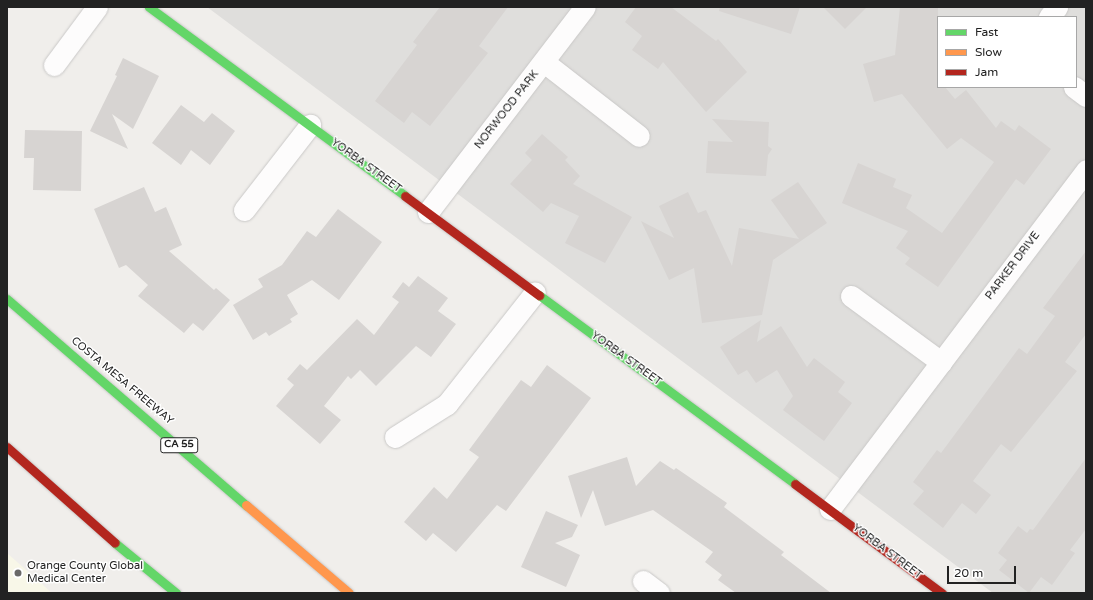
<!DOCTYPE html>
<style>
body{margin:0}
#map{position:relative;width:1093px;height:600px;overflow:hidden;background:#f0eeeb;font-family:"Varela Round",sans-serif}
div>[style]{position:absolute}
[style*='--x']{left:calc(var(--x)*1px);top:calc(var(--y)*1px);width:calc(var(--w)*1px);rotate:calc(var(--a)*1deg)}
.residential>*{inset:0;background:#dfdedc}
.education>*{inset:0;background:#f8f7e8}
.building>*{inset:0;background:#d7d4d2}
.roads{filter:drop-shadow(0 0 1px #c9c8c7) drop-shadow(0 0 1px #c9c8c7)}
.street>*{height:21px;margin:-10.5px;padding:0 10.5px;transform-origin:10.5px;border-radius:10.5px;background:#fdfcfc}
.fast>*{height:9px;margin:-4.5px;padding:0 4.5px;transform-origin:4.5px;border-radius:4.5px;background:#63d668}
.slow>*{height:9px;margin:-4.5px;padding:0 4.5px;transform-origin:4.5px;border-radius:4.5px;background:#ff974d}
.jam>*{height:9px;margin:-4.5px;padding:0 4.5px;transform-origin:4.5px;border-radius:4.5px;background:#b3261e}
.dots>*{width:11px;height:11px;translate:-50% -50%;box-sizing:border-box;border:2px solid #fff;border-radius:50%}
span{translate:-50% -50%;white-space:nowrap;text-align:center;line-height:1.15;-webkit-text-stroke:3px #fff;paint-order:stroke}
.shield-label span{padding:1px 3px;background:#fff;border:1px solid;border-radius:3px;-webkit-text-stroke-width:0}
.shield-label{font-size:10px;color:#222;font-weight:700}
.street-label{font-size:11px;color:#222}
.poi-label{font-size:11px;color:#222}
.left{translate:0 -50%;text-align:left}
.frame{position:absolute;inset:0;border:8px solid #222;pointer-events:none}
.legend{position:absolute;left:937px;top:16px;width:140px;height:72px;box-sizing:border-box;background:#fff;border:1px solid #a7a7a7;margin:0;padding:5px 7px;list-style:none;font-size:12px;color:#222}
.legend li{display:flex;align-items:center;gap:8px;height:20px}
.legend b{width:20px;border:1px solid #a7a7a7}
.scale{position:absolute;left:947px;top:566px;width:69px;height:18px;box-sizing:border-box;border:2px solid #222;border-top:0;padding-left:5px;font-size:12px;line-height:14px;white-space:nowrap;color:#222;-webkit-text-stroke:3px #fff;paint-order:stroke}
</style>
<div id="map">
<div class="residential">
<div style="clip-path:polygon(evenodd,207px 7px,1086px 7px,1086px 593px,993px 593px,207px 7px,938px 17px,1076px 17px,1076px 87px,938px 87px,938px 17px)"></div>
</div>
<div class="education">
<div style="clip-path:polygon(7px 553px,52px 593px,7px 593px)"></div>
</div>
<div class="building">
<div style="clip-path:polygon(440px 7px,508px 7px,479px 46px,488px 53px,430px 126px,412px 112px,404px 123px,375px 101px,417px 45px,413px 42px)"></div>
<div style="clip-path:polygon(636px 7px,671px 7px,716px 41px,718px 39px,747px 72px,706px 112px,663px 62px,658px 69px,632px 50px,642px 36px,625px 22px)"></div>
<div style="clip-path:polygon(720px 7px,800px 7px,791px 34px,719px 11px)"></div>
<div style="clip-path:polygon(823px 7px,867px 7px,845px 29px)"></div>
<div style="clip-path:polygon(900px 7px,938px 7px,938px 87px,945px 87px,955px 99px,966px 90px,996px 128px,1001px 121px,1015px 131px,1019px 125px,1051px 149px,1024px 185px,1016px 179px,938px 287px,905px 264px,910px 258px,896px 248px,908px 231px,842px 203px,858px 163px,896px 179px,893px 187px,912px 195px,906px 208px,942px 233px,994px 162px,961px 138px,947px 149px,902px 94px,874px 102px,863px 64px,895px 55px)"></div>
<div style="clip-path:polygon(123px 58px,159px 76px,133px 129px,112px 114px,128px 149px,90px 131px,117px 76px,115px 75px)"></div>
<div style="clip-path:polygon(181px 105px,204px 122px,212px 113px,235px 131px,210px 165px,191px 150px,181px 165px,152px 143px)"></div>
<div style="clip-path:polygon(712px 119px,769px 122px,768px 146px,772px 149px,768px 155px,766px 176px,706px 173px,708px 141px,733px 142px)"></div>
<div style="clip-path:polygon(25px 130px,82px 131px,81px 191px,33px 190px,34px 158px,24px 158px)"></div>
<div style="clip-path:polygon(542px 134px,568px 157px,565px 160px,580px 176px,573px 184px,632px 217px,605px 263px,565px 243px,579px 216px,551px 203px,543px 212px,510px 184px,532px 160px,525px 153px)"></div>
<div style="clip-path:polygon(798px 182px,827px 223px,773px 260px,762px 315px,702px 323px,694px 268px,669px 280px,641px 221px,674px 238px,659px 206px,688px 192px,698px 213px,706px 210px,732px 266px,739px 228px,799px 239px,771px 200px)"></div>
<div style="clip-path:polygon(144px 187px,155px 212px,166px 207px,182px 245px,169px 251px,214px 290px,216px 288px,230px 300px,203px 331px,193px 323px,184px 333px,138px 296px,148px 285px,126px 265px,119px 268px,94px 209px)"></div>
<div style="clip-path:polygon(338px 209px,382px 242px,339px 300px,312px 280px,287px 295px,298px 314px,290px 319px,292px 322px,269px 336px,266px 332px,253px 340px,233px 305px,263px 287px,258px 279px,282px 265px,307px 231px,316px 237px)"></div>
<div style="clip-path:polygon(1086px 251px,1086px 334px,1065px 362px,1077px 371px,1011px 452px,1001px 444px,973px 481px,991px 495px,976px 514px,962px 503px,943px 528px,913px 504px,924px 491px,913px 482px,937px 450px,941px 453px,1019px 348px,1027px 354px,1055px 316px,1043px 308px)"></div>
<div style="clip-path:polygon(418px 276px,448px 298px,438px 311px,456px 324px,431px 357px,416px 346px,376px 386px,360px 370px,351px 379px,348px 376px,324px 406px,341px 420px,320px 444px,276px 406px,294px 385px,287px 379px,300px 364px,307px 370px,357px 319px,374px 335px,399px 302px,392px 297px,403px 282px,409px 287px)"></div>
<div style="clip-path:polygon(761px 320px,757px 342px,781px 326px,807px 367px,814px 358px,845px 382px,838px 392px,852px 403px,824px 441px,783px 410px,793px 396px,777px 370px,756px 383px,747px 370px,738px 375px,720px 347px)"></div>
<div style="clip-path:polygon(547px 365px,591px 398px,506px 511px,497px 505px,456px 552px,433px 533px,426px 541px,404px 522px,434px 487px,447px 499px,479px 457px,469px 450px,521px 380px,531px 387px)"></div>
<div style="clip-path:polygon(627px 457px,636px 486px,660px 461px,674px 470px,676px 468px,727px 503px,724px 507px,784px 552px,781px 555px,831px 593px,736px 593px,718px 580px,722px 575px,705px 562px,713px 552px,653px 510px,605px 526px,593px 490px,581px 518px,568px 476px)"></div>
<div style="clip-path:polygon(1086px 458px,1086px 529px,1070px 550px,1075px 553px,1052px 585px,1041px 577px,1029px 593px,999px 570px,1007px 560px,998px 553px,1018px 526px,1027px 533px,1030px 529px,1033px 530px)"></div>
<div style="clip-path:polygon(546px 511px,578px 525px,572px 537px,555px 543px,580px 555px,566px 587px,521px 567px)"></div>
</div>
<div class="roads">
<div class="street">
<div style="--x:1049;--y:17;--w:13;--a:-51"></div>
<div style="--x:544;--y:62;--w:120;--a:37.9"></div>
<div style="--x:54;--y:65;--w:72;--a:-53.4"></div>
<div style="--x:1074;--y:87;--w:15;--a:37"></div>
<div style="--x:244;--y:210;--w:108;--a:-52.2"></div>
<div style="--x:428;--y:212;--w:258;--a:-52.6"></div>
<div style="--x:851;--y:296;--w:112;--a:36.3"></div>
<div style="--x:395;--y:437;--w:62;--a:-32.4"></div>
<div style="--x:447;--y:404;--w:142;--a:-51.8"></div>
<div style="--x:830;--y:509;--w:425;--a:-52.9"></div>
<div style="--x:643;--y:581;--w:20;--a:37"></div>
</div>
<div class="fast">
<div style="--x:149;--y:7;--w:318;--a:36.4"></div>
<div style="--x:539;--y:295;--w:318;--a:36.4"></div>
<div style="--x:7;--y:299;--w:316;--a:40.8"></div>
<div style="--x:115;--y:543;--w:79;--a:39.3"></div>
</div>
<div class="slow">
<div style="--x:246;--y:505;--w:135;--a:40.5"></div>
</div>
<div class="jam">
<div style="--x:405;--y:196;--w:167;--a:36.5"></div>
<div style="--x:7;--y:447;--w:144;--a:41.6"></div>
<div style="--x:795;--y:484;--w:183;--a:36.6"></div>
</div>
</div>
<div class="dots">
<div style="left:18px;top:573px;background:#6a6968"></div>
</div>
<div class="shield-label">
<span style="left:179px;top:445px">CA 55</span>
</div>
<div class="street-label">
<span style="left:507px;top:110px;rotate:-52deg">NORWOOD PARK</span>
<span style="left:366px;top:166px;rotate:36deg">YORBA STREET</span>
<span style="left:1013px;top:266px;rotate:-53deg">PARKER DRIVE</span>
<span style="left:626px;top:359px;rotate:36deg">YORBA STREET</span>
<span style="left:122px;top:381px;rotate:40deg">COSTA MESA FREEWAY</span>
<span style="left:887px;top:552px;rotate:37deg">YORBA STREET</span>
</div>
<div class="poi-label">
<span class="left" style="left:27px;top:573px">Orange County Global<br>Medical Center</span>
</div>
<div class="frame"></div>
<ul class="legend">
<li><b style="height:5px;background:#63d668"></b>Fast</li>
<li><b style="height:5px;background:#ff974d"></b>Slow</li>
<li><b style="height:5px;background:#b3261e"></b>Jam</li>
</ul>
<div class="scale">20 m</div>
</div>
